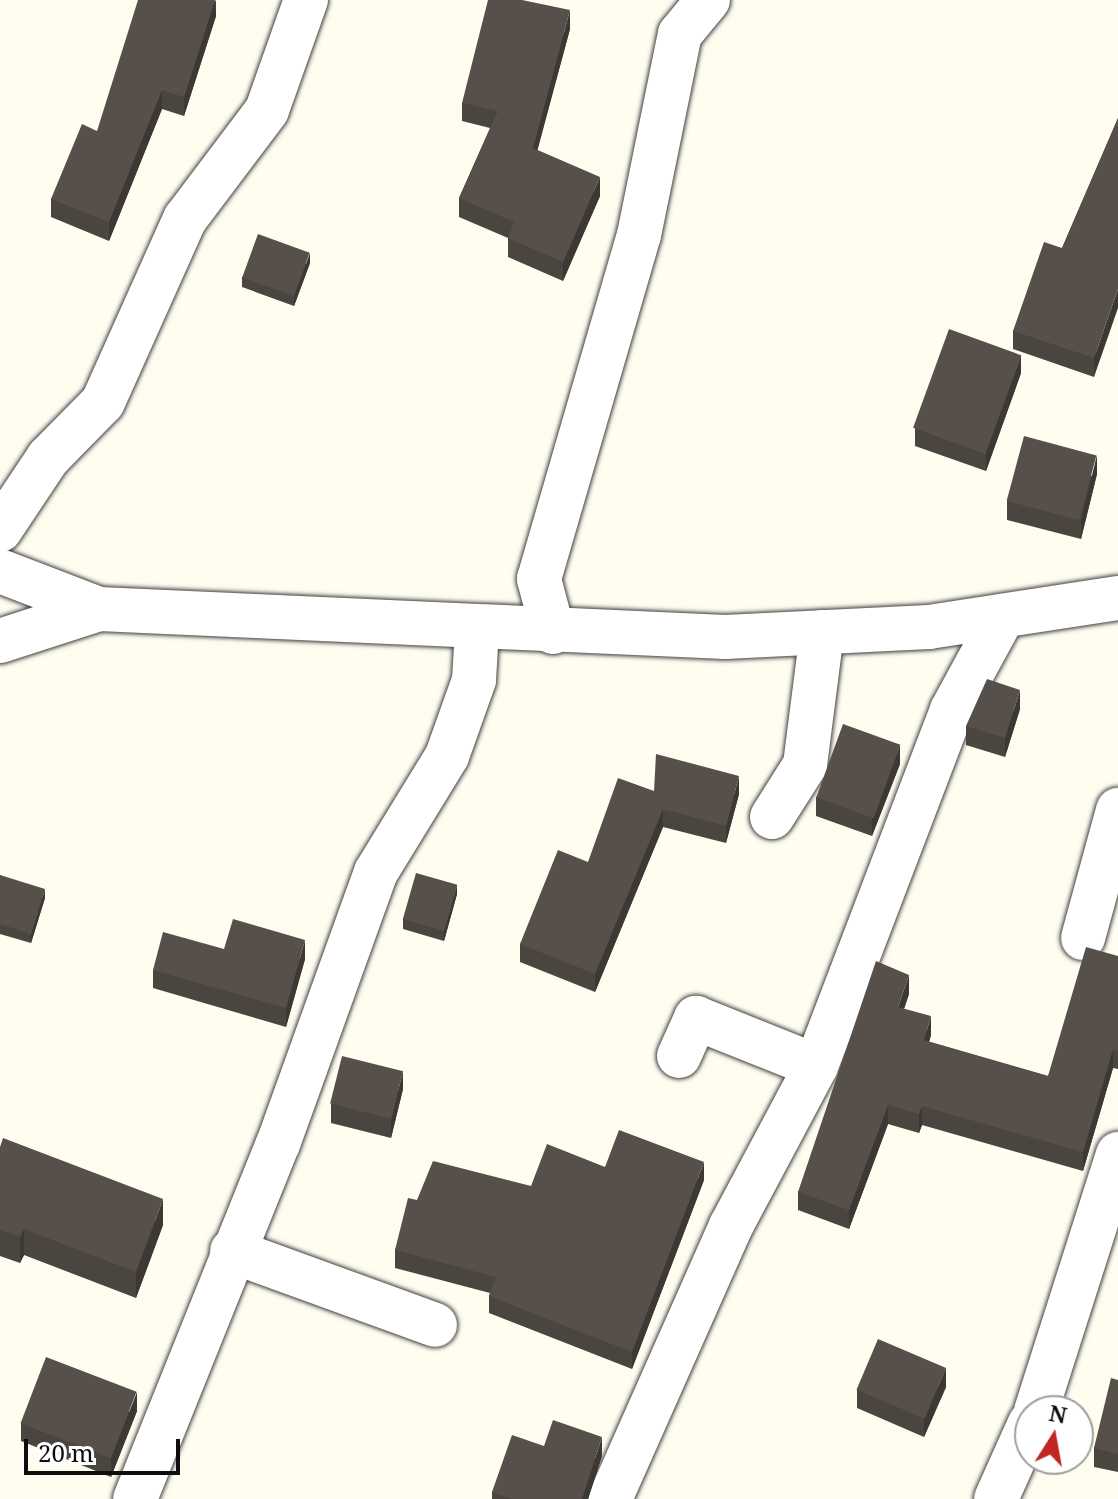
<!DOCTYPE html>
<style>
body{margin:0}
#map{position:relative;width:1118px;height:1499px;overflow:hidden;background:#fffdf0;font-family:"Noto Serif",serif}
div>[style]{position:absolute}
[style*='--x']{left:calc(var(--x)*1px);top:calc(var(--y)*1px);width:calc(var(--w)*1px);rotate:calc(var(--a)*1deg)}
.roads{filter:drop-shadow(0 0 2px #414141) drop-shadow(0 0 2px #414141)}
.minor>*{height:44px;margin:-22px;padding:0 22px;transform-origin:22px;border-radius:22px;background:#fff}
.wall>*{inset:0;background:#4b4540}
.shaded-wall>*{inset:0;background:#3d3834}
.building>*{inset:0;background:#57504a;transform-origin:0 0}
span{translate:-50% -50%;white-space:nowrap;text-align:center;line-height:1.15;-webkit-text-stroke:8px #fff;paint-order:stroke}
.north{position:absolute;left:1014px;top:1395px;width:80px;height:80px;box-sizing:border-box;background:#fff;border:2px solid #9f9f9f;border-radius:50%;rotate:11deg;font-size:22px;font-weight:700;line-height:32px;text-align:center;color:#0e0e0e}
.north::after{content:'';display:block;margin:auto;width:28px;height:36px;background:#c12524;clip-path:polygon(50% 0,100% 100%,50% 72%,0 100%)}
.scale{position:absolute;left:24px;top:1439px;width:156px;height:36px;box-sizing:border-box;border:4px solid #0e0e0e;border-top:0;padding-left:10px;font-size:24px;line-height:28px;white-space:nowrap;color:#0e0e0e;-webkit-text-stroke:6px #fff;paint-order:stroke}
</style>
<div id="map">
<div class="roads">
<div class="minor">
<div style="--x:0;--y:530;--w:87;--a:-56.3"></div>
<div style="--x:48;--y:458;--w:78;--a:-45.5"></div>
<div style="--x:103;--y:402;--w:201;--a:-65.9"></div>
<div style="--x:185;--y:219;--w:136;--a:-53"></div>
<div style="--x:267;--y:110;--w:117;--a:-70.5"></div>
<div style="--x:0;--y:571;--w:106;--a:21"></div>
<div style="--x:99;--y:609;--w:627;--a:2.56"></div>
<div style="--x:725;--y:637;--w:204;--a:-2.8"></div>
<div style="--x:929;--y:627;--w:191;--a:-8.7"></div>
<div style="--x:553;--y:632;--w:55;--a:-104.8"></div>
<div style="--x:539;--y:579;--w:358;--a:-73.8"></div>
<div style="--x:639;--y:235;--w:205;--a:-78.5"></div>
<div style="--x:680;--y:34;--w:44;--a:-50.5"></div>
<div style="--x:0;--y:641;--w:104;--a:-17.9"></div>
<div style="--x:772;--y:817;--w:62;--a:-57.6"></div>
<div style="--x:805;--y:765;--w:134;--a:-82.7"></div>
<div style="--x:1083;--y:938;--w:133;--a:-74.7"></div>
<div style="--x:679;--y:1056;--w:42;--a:-65.9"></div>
<div style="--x:696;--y:1018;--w:129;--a:21.8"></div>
<div style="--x:232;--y:1251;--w:216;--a:20"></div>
<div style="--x:1036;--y:1411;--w:270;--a:-72.3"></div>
<div style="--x:135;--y:1499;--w:383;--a:-68.1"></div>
<div style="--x:278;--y:1144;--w:289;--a:-70.2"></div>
<div style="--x:376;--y:872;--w:136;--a:-58.5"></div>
<div style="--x:447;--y:756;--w:81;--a:-70.4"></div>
<div style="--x:474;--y:680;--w:51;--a:-86.6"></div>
<div style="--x:610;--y:1499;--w:299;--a:-66.1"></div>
<div style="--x:731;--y:1226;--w:181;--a:-62"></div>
<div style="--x:816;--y:1066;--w:381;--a:-69.1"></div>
<div style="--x:952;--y:710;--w:107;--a:-61.5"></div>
<div style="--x:996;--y:1499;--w:83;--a:-65.9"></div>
</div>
</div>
<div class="wall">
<div style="clip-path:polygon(216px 0,216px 16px,184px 116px,162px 109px,109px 241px,51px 217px,51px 199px,97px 131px)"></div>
<div style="clip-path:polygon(570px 29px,537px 150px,600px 196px,563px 281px,508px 257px,508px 238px,459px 217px,459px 198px,490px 128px,462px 121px,462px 103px)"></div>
<div style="clip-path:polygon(1118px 118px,1094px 377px,1013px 349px,1013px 331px,1062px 248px)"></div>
<div style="clip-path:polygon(310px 263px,294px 306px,242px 287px,242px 277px)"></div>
<div style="clip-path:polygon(1021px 373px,986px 471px,915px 446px,915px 428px)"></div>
<div style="clip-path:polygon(1097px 474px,1081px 539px,1007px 520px,1007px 501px)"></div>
<div style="clip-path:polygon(1020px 709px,1005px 757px,966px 745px,966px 726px)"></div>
<div style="clip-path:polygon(900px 764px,872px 836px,816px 816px,816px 797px)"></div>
<div style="clip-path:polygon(654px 791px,739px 794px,726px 843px,663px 827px,595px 992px,520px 962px,520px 944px)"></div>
<div style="clip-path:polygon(0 875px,45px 898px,31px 943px,0 934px)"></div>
<div style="clip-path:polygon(457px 894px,444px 941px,403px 929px,403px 919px)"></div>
<div style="clip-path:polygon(224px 949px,305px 959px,286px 1027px,153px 988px,153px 970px)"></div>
<div style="clip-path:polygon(1118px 956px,1118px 1069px,1113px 1068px,1083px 1171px,922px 1125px,919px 1133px,888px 1124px,849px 1229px,798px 1210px,798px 1192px,909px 994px,904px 1009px,931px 1035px,929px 1042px,1048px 1076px)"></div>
<div style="clip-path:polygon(403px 1089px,391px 1138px,331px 1123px,331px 1104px)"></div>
<div style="clip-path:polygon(0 1147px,163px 1225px,136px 1298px,24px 1255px,20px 1263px,0 1256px)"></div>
<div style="clip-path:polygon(605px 1167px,704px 1180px,632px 1369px,489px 1313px,489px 1296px,490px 1293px,395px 1268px,395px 1250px,417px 1200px,531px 1186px)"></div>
<div style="clip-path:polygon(1118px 1380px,1118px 1472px,1094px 1467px,1094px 1448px)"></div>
<div style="clip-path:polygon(946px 1387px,924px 1437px,857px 1408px,857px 1390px)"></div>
<div style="clip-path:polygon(137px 1411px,111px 1477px,21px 1441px,21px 1423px)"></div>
<div style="clip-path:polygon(602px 1456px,588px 1499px,492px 1499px,492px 1492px)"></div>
</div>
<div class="shaded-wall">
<div style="clip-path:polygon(215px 0,216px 16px,184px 116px,184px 97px)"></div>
<div style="clip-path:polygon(570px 10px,570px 29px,533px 167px,533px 148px)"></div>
<div style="clip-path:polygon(162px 90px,162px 109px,109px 241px,109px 222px)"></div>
<div style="clip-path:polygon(600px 177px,600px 196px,563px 281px,563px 262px)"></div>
<div style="clip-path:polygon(310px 253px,310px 263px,294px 306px,294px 296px)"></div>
<div style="clip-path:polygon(1118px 289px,1118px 308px,1094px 377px,1094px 358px)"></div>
<div style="clip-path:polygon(1021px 355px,1021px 373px,986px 471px,986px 452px)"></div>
<div style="clip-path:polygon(1097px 455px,1097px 474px,1081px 539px,1081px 520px)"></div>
<div style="clip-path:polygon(1020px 690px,1020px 709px,1005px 757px,1005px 738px)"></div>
<div style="clip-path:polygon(900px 745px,900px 764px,872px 836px,872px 818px)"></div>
<div style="clip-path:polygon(739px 776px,739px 794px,726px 843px,726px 826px)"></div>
<div style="clip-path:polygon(663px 809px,663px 827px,595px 992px,595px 974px)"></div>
<div style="clip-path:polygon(457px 885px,457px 894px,444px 941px,444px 931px)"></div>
<div style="clip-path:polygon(45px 889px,45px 898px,31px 943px,31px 934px)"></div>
<div style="clip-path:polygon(305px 940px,305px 959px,286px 1027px,286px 1008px)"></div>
<div style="clip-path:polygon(909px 975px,909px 994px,898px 1026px,898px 1007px)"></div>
<div style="clip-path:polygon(931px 1016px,931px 1035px,924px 1059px,924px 1040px)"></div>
<div style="clip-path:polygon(1113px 1049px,1113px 1068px,1083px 1171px,1083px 1152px)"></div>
<div style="clip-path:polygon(403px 1071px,403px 1089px,391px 1138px,391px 1120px)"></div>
<div style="clip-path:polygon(888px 1105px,888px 1124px,849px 1229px,849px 1210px)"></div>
<div style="clip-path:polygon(922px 1106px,922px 1125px,919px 1133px,919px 1114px)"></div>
<div style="clip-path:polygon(704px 1162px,704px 1180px,632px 1369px,632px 1352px)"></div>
<div style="clip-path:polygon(163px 1199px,163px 1225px,136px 1298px,136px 1272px)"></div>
<div style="clip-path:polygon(24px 1229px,24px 1255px,20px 1263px,20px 1237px)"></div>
<div style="clip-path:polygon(946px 1368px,946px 1387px,924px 1437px,924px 1419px)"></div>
<div style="clip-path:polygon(137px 1392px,137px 1411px,111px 1477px,111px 1458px)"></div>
<div style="clip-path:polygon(602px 1437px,602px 1456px,588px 1499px,582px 1499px)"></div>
</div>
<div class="building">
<div style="clip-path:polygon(138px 0,215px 0,184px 97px,162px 90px,109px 222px,51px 199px,82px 124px,97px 131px)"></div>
<div style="clip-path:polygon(488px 0,522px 0,570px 10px,533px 148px,600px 177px,563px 262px,508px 238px,514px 222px,459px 198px,498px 111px,462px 103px)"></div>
<div style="clip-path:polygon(1118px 118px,1118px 289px,1094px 358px,1013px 331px,1044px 242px,1062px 248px)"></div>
<div style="left:258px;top:234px;width:55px;height:46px;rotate:20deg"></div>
<div style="left:949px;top:329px;width:77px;height:105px;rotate:20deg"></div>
<div style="left:1024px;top:436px;width:75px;height:67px;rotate:15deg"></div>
<div style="clip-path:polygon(987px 679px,1020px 690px,1005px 738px,966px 726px)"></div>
<div style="left:843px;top:724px;width:61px;height:78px;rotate:20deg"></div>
<div style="clip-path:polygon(656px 754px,739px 776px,726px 826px,663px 809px,595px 974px,520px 944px,558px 850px,588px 862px,618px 778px,654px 791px)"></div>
<div style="left:416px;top:873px;width:43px;height:48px;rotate:16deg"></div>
<div style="clip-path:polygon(0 875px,45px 889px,31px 934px,0 924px)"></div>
<div style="clip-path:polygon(233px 919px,305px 940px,286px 1008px,153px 970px,163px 932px,224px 949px)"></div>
<div style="clip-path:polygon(1086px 947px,1118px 956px,1118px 1051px,1113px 1049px,1083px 1152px,922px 1106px,919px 1114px,888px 1105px,849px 1210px,798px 1192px,876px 961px,909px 975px,898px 1007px,931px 1016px,924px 1040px,1048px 1076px)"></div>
<div style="left:342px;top:1056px;width:63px;height:49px;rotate:14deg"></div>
<div style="clip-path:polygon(619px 1130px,704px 1162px,632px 1352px,489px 1296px,496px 1277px,395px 1250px,408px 1198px,417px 1200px,433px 1161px,531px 1186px,547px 1144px,605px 1167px)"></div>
<div style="clip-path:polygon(3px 1138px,163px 1199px,136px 1272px,24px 1229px,20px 1237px,0 1230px,0 1147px)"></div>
<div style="left:878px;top:1339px;width:74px;height:55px;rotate:23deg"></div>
<div style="left:46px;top:1357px;width:97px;height:71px;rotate:21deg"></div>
<div style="clip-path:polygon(1111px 1378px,1118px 1380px,1118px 1454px,1094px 1448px)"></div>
<div style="clip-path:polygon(553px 1420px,602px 1437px,582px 1499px,512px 1499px,492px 1492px,512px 1435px,544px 1446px)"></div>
</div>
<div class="north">N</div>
<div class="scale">20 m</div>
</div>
